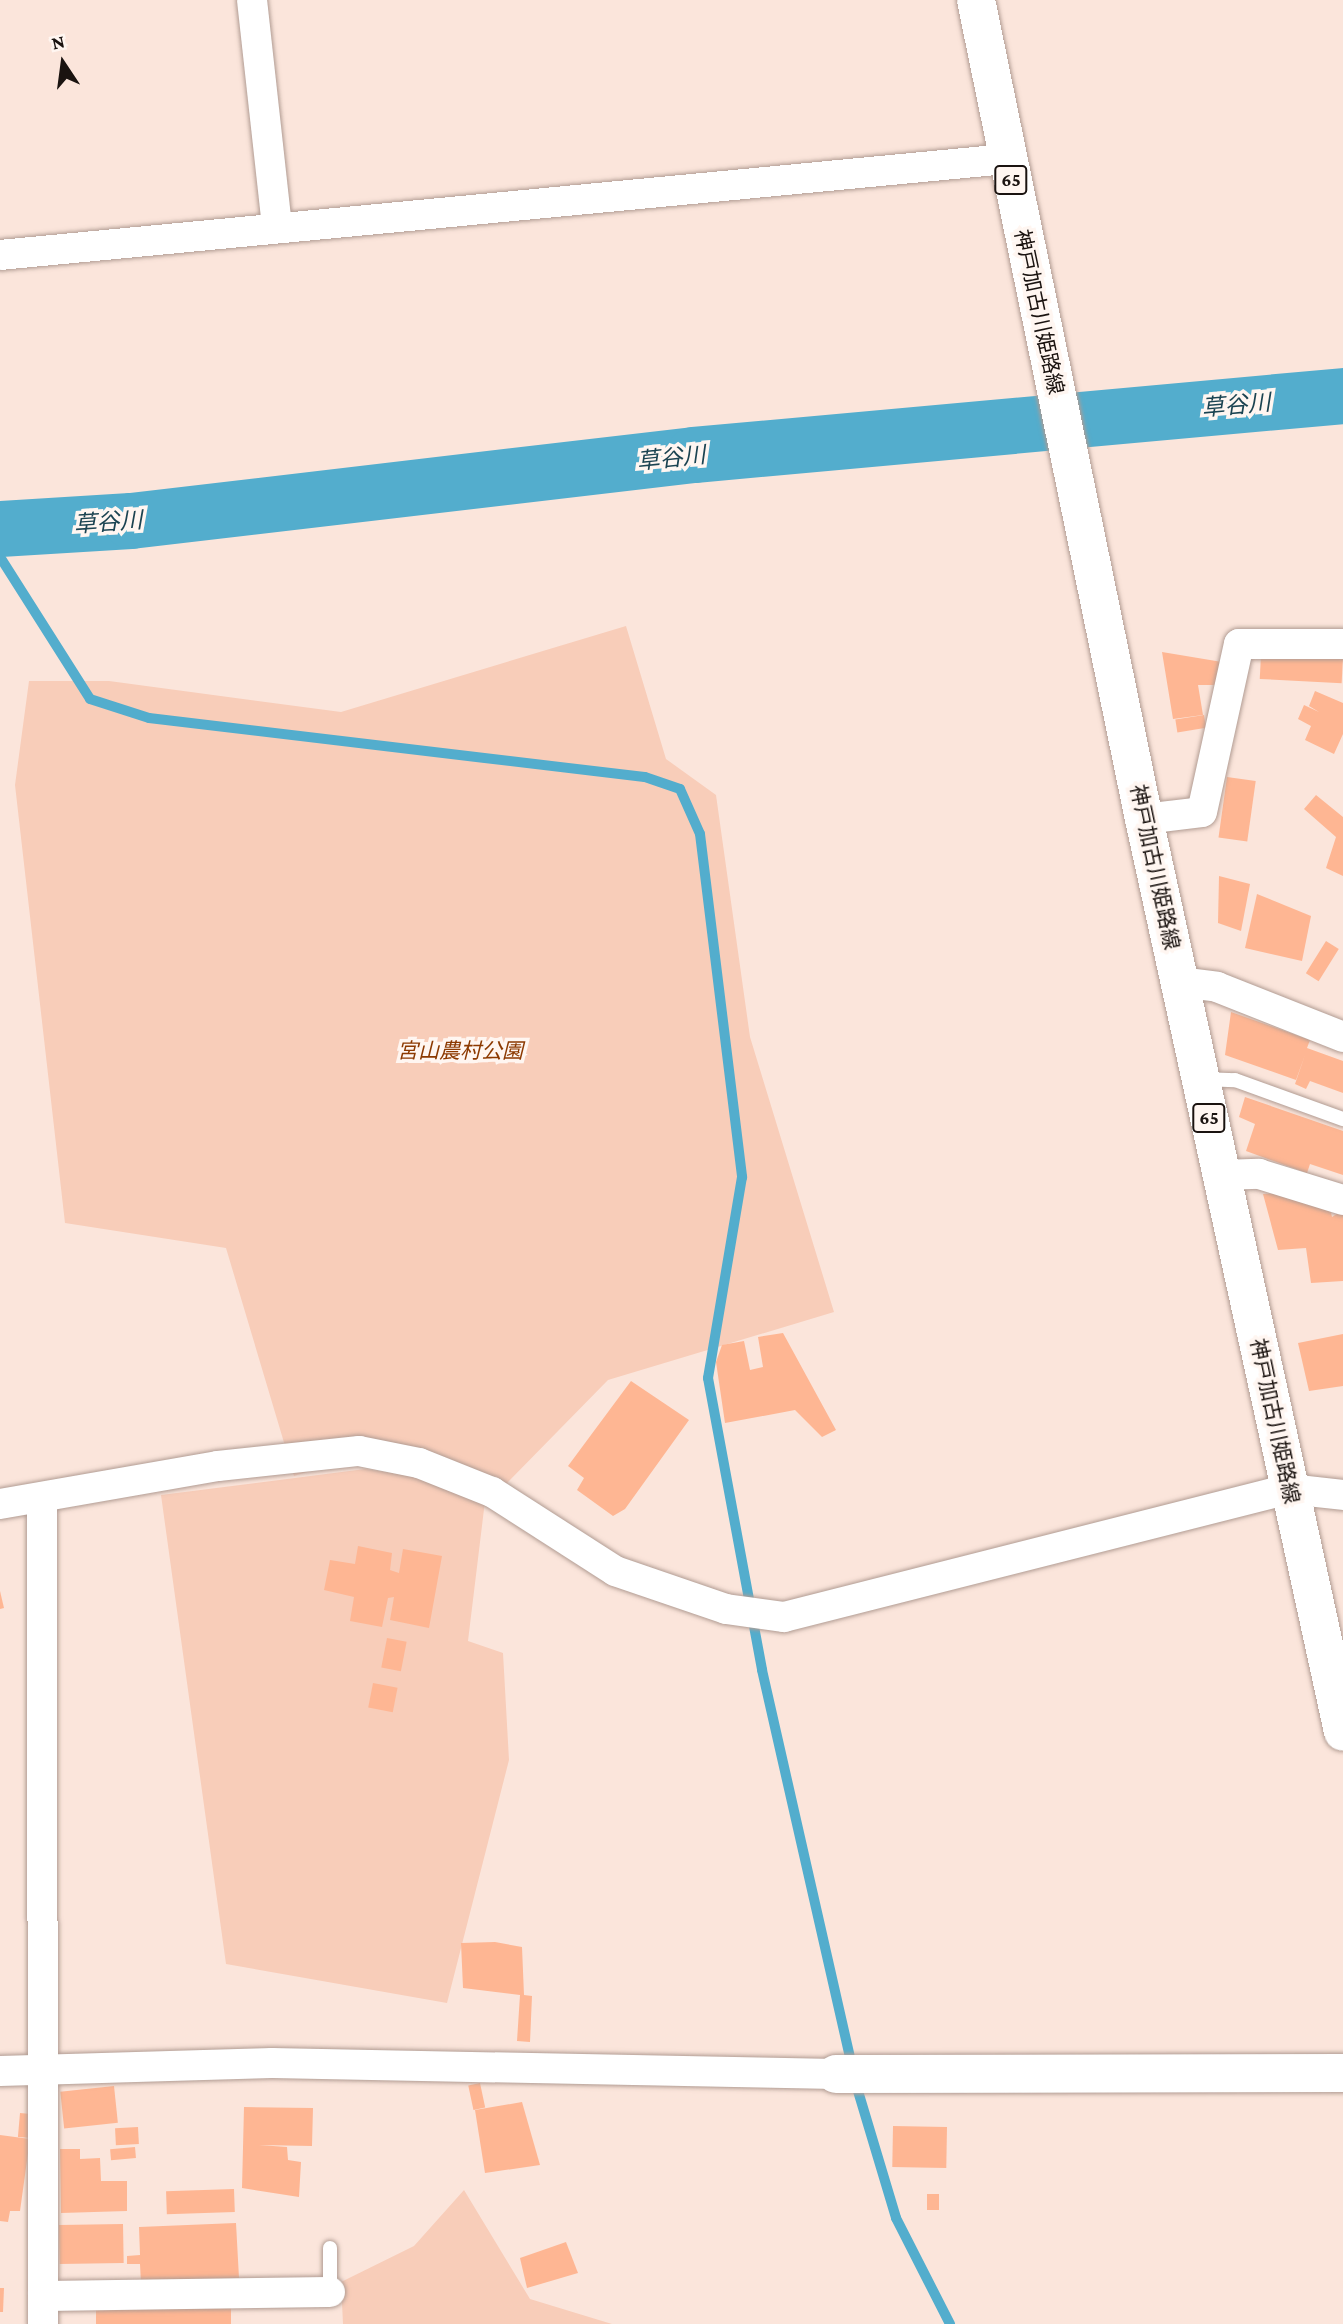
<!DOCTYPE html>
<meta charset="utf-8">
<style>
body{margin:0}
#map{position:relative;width:1343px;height:2324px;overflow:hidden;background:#fbe5db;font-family:"Crimson Pro","Noto Sans JP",serif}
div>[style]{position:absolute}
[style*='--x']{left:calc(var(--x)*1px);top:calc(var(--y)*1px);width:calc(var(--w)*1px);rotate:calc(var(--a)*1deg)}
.green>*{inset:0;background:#f8cdb9}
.stream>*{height:10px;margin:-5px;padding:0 5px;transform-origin:5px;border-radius:5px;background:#53adcd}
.river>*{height:56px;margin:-28px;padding:0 28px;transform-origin:28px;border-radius:28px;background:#53adcd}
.building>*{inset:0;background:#feb693;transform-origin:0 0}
.roads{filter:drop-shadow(0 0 2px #b19c93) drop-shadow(0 0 2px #b19c93)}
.lane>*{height:14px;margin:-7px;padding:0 7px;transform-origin:7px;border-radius:7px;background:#fff}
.street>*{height:30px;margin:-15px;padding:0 15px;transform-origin:15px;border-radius:15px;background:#fff}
.secondary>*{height:38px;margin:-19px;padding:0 19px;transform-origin:19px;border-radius:19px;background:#fff}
.primary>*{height:38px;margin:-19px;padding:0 19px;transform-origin:19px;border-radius:19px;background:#fff}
span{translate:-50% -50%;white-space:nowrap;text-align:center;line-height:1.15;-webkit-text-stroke:7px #fff6f1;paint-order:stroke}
.shield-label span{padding:2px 5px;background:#fff6f1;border:2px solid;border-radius:5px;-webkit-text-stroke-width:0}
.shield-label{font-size:19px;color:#1a1310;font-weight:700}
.street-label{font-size:21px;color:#1a1310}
.park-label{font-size:21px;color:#8c3900;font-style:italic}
.water-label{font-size:23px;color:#1b4351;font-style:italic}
.north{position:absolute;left:28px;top:28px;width:70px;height:70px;-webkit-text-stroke:5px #fff6f1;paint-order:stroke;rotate:347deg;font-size:19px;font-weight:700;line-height:28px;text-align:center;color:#1a1310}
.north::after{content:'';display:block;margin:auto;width:24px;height:32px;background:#1a1310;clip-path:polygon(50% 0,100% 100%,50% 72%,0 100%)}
</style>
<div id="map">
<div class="green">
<div style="clip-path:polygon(626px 626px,666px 759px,716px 795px,750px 1037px,834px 1312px,608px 1380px,504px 1486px,435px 1453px,392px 1446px,294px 1476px,226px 1248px,65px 1223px,15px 785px,29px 681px,109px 681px,341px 712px)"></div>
<div style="clip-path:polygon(365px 1469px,419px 1477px,485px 1501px,468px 1641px,503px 1653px,509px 1760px,447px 2003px,226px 1964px,161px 1495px)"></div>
<div style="clip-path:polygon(464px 2190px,530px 2299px,612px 2324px,343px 2324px,341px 2282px,414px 2246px)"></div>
</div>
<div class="stream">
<div style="--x:0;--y:557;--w:168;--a:57.6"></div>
<div style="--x:90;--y:699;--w:62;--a:17.9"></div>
<div style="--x:149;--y:718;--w:499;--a:6.8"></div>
<div style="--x:645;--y:777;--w:37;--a:19"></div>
<div style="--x:680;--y:789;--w:49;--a:66"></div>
<div style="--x:700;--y:834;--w:346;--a:83"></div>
<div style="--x:742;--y:1177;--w:204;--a:99.6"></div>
<div style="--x:708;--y:1378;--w:297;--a:79.5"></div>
<div style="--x:762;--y:1670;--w:407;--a:77.2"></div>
<div style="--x:855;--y:2081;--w:143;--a:73.3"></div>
<div style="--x:896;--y:2218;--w:119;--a:63"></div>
</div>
<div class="river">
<div style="--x:0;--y:529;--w:131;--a:-3.5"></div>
<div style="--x:131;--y:521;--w:567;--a:-6.69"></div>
<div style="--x:694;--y:455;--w:652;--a:-5.19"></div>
</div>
<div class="building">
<div style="clip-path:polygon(1162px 652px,1222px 662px,1219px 685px,1198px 685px,1203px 715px,1173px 719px)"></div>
<div style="left:1261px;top:655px;width:82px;height:24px;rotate:3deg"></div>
<div style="clip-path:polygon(1315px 691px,1343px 703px,1343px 734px,1334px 754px,1305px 740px,1311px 726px,1298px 719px,1304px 705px,1319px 712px,1309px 706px)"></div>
<div style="left:1204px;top:715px;width:13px;height:29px;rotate:81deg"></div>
<div style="left:1227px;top:777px;width:29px;height:61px;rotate:8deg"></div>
<div style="clip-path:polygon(1316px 795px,1343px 817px,1343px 876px,1326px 868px,1336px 837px,1304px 809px)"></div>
<div style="clip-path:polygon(1219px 876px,1250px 884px,1241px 931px,1218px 923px)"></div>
<div style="clip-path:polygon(1257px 894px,1311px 916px,1302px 961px,1245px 948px)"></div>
<div style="left:1326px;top:941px;width:15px;height:38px;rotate:32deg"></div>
<div style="clip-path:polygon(1231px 1012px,1310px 1040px,1307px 1048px,1343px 1061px,1343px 1093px,1310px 1081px,1306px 1089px,1295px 1084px,1305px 1055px,1296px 1080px,1225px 1055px)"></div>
<div style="clip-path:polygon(1245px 1097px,1343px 1131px,1343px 1175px,1310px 1164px,1307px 1173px,1246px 1151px,1255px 1124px,1239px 1117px)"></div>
<div style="clip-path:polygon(1296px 1192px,1328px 1200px,1332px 1217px,1343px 1210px,1343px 1281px,1311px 1283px,1306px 1248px,1278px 1250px,1263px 1194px)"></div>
<div style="clip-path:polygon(783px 1333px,836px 1430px,822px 1437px,795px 1410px,725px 1423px,716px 1362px,722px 1345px,744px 1341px,750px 1370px,763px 1367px,758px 1337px)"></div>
<div style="clip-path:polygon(1343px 1334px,1343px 1386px,1309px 1391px,1298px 1343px)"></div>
<div style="clip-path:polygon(631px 1381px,689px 1420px,625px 1509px,613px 1516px,577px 1490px,584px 1478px,568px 1466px)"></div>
<div style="clip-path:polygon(358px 1546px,392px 1553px,390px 1570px,399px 1573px,403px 1549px,442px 1556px,429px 1628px,390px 1620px,394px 1597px,388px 1598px,382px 1627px,350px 1621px,354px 1597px,324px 1590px,330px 1560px,355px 1564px)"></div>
<div style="clip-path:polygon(0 1591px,4px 1608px,0 1609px)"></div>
<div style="left:387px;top:1638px;width:20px;height:30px;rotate:11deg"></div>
<div style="left:373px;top:1683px;width:25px;height:25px;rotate:11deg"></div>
<div style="clip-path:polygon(495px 1942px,522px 1947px,524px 1995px,532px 1996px,530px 2042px,517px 2041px,520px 1995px,463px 1988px,461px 1943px)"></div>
<div style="left:480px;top:2083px;width:25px;height:12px;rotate:78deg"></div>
<div style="left:114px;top:2086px;width:37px;height:54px;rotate:84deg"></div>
<div style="clip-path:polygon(522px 2102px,540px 2165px,485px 2173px,475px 2110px)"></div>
<div style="clip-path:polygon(244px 2107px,313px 2108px,312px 2146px,259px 2145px,287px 2147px,288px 2160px,301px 2162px,299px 2197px,242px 2188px)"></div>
<div style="left:20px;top:2113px;width:11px;height:24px;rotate:5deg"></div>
<div style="left:893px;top:2126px;width:54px;height:41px;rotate:1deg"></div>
<div style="left:138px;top:2127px;width:17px;height:23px;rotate:87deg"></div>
<div style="clip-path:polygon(0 2135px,30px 2139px,20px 2211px,10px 2211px,8px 2222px,0 2221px)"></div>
<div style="left:135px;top:2147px;width:11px;height:25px;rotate:85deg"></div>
<div style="clip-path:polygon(60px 2149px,80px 2149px,80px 2159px,100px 2158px,101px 2181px,127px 2181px,127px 2211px,61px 2213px)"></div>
<div style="left:234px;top:2189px;width:23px;height:68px;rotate:88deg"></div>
<div style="left:927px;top:2194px;width:12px;height:16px"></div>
<div style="clip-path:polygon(236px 2223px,239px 2278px,141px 2283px,140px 2264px,127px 2264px,127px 2256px,140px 2255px,139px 2227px)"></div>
<div style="left:123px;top:2224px;width:39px;height:64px;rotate:89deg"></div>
<div style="clip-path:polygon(566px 2242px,578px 2273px,527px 2288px,520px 2258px)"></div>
<div style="clip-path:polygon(0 2288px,4px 2288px,3px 2312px,0 2312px)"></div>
<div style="left:231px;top:2301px;width:23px;height:135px;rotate:90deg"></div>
</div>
<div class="roads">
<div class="lane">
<div style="--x:1202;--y:1079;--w:33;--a:2"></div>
<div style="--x:1235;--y:1080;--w:115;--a:19.9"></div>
<div style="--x:330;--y:2248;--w:44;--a:90"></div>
</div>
<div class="street">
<div style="--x:252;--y:0;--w:229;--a:83.7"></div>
<div style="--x:0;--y:255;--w:1012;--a:-5.45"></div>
<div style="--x:1144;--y:819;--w:58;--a:-6.9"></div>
<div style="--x:1202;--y:812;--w:172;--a:-77.6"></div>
<div style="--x:1239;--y:644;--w:104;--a:0"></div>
<div style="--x:1179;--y:982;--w:38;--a:7"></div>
<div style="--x:1217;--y:987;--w:136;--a:21.6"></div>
<div style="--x:1222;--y:1175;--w:37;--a:-2"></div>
<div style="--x:1259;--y:1174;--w:88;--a:17.2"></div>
<div style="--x:42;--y:1500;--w:824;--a:89.93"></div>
<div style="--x:0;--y:1504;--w:221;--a:-9.9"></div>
<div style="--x:218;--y:1466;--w:142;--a:-6.1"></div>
<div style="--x:359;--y:1451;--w:61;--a:11.3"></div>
<div style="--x:419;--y:1463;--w:79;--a:21.7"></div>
<div style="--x:492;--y:1492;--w:146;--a:32.7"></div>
<div style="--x:615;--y:1571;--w:117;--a:18.9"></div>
<div style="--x:726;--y:1609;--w:59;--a:7.9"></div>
<div style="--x:784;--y:1617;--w:521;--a:-14.22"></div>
<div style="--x:1289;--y:1489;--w:54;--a:6.3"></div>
<div style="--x:0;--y:2071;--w:272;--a:-1.7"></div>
<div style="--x:272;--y:2063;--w:564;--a:1.12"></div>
<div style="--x:43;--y:2296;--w:287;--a:-0.8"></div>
</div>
<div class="secondary">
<div style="--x:836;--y:2074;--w:507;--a:-0.11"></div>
</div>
<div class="primary">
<div style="--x:976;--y:0;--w:836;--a:78.41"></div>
<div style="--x:1144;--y:819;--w:934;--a:77.7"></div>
</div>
</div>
<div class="shield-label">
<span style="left:1011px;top:180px">65</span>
<span style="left:1209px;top:1118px">65</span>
</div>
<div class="street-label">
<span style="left:1039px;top:312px;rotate:78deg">神戸加古川姫路線</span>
<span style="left:1155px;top:867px;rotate:78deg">神戸加古川姫路線</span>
<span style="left:1275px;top:1421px;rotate:78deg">神戸加古川姫路線</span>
</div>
<div class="park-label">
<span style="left:460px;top:1051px">宮山農村公園</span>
</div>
<div class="water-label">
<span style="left:1236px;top:405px;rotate:-5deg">草谷川</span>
<span style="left:671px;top:458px;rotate:-6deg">草谷川</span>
<span style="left:108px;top:522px;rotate:-4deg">草谷川</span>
</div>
<div class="north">N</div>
</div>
